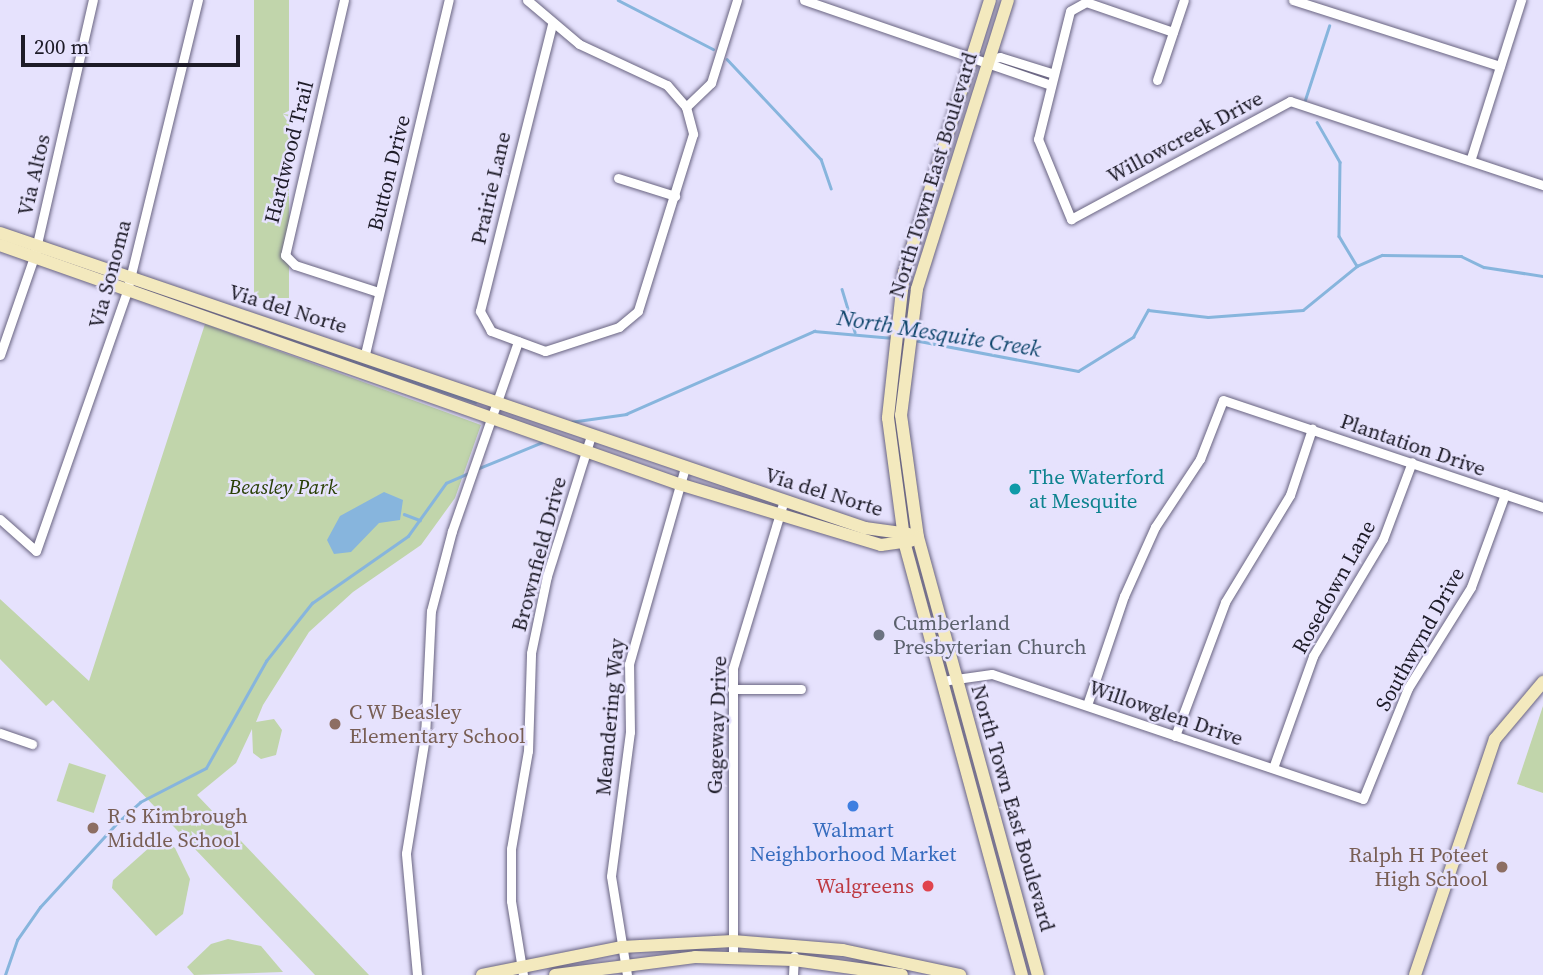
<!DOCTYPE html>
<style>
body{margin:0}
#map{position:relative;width:1543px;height:975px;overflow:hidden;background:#e6e2fd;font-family:"Source Serif 4",serif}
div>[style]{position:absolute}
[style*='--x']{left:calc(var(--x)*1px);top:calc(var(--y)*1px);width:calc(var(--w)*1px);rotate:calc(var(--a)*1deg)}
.green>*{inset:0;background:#c1d5ab;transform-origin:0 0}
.water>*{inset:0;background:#87b5dd}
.stream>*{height:2.5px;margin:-1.25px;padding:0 1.25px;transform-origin:1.25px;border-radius:1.25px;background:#87b5dd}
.roads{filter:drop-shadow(0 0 2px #696481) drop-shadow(0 0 2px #696481)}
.street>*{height:9px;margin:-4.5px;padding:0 4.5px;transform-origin:4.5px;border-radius:4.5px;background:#fff}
.secondary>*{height:12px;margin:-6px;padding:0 6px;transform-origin:6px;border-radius:6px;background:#f3e9be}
.dots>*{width:19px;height:19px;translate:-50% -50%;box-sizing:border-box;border:4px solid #e6e2fd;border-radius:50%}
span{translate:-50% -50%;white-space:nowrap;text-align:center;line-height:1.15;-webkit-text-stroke:5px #e6e2fd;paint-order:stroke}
.street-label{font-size:21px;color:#1d1b27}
.culture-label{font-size:21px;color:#0d838f}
.left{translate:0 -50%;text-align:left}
.park-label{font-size:21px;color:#2a4006;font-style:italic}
.worship-label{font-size:21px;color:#5b616d}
.education-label{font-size:21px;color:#785e54}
.right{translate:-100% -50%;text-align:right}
.shop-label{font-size:21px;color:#366cbe}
.health-label{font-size:21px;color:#be3a42}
.water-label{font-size:23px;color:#0e456b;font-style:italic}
.scale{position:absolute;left:21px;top:35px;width:219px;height:32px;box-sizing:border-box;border:4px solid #1d1b27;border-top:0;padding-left:9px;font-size:21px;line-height:24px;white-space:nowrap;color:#1d1b27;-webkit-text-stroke:5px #e6e2fd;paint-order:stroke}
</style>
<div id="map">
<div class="green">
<div style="left:254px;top:0;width:35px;height:298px"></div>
<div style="clip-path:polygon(205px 324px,481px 425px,455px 498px,421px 545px,353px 592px,309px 632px,263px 705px,256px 722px,274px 719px,282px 730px,276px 755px,261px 759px,253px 753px,252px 729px,236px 763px,197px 795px,369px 975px,315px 975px,53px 700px,46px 706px,0 659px,0 599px,89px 681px)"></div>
<div style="clip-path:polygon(1543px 706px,1543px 793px,1517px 784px)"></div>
<div style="left:69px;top:763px;width:39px;height:40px;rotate:18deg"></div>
<div style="clip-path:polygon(160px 838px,175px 848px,190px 879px,183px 914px,156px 936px,112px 888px,113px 880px)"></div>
<div style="clip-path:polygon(228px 939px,261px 946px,283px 972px,194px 975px,187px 967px,211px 944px)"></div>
</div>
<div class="water">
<div style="clip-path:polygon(384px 492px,403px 500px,400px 520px,379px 523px,351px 552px,334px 554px,327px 540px,340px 516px)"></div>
</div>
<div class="stream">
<div style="--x:618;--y:0;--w:107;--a:27.3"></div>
<div style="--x:727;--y:59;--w:137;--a:46.8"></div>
<div style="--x:821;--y:159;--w:31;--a:71"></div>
<div style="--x:1305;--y:100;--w:78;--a:-72"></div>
<div style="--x:1317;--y:122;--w:46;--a:60.1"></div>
<div style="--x:1340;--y:162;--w:74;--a:90.8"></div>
<div style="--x:1339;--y:236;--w:35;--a:59"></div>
<div style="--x:842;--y:289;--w:45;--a:73.2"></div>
<div style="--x:236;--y:322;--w:252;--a:18.5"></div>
<div style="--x:914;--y:340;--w:167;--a:10.7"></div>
<div style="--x:1078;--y:371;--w:65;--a:-31.7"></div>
<div style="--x:1133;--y:337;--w:31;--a:-61"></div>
<div style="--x:1148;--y:310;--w:60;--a:6.7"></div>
<div style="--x:1208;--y:317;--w:95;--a:-4.2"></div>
<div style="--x:1303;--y:310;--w:70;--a:-39.2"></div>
<div style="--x:1357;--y:266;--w:27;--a:-24"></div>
<div style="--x:1382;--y:255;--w:79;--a:0.7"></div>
<div style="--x:1461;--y:256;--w:25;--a:26"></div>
<div style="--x:1484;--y:267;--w:60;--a:8.7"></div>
<div style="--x:570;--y:422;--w:57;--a:-8.1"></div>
<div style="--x:626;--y:414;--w:206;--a:-23.8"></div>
<div style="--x:814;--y:331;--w:79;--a:5.1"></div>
<div style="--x:477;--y:469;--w:74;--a:-22.4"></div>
<div style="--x:404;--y:514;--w:17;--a:21"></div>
<div style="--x:5;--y:975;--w:37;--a:-71"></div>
<div style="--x:17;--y:940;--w:40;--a:-55.1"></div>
<div style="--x:40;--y:907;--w:114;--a:-47.5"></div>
<div style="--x:117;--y:823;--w:31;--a:-42"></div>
<div style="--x:140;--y:802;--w:74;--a:-27.3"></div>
<div style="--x:206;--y:768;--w:123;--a:-60.7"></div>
<div style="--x:266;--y:661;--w:74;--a:-51.6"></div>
<div style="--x:312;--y:603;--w:117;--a:-34.9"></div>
<div style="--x:408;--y:536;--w:65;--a:-54.4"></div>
<div style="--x:446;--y:483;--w:24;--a:-24"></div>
</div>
<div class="roads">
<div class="street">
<div style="--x:344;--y:0;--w:262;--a:103"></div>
<div style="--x:285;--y:255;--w:14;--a:45"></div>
<div style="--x:295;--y:265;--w:87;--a:18"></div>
<div style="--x:527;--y:0;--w:68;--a:40.2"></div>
<div style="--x:579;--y:44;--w:97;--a:25"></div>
<div style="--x:667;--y:85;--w:29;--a:49"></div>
<div style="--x:686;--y:107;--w:28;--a:75"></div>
<div style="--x:693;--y:134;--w:185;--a:107.3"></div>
<div style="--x:638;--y:311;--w:25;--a:140"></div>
<div style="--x:619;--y:327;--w:78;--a:162"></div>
<div style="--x:545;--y:351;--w:58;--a:-159.7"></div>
<div style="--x:491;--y:331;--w:23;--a:-119"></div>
<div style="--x:480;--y:311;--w:296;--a:-75.9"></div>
<div style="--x:804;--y:0;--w:258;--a:19"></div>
<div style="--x:1293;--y:0;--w:217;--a:17.7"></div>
<div style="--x:1173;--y:32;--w:92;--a:-161"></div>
<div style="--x:1086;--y:2;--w:18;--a:151"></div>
<div style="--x:1070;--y:11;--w:132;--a:104"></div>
<div style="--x:1038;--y:139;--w:87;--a:67.6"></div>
<div style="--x:1071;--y:219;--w:249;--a:-28.3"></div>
<div style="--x:1290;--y:101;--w:267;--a:18.4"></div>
<div style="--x:989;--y:59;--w:11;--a:-10"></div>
<div style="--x:1000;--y:57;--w:53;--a:17.4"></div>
<div style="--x:1157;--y:80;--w:84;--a:-71.4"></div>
<div style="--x:686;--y:107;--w:35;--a:-44"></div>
<div style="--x:711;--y:83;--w:87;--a:-72.6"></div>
<div style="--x:1471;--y:158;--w:166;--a:-72.4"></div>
<div style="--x:618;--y:178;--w:60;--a:17.5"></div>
<div style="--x:365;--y:354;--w:364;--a:-76.7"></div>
<div style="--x:0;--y:355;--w:104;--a:-70.9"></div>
<div style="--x:34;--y:257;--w:264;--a:-77.1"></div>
<div style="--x:0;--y:519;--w:48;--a:41.6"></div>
<div style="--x:36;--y:551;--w:275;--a:-70.7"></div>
<div style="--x:127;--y:291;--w:300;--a:-76.3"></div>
<div style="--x:942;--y:681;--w:50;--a:-8"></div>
<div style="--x:992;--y:674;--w:391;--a:18.6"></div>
<div style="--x:1363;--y:799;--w:120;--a:-67.9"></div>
<div style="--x:1408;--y:688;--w:119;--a:-58"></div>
<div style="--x:1471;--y:587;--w:99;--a:-69.9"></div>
<div style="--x:732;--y:689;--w:69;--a:0"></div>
<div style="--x:1087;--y:705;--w:115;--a:-71.3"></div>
<div style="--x:1124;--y:596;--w:76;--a:-65.8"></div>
<div style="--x:1155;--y:527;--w:82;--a:-56.5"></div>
<div style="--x:1200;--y:459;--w:63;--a:-68.7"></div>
<div style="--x:1223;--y:400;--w:337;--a:18.5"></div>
<div style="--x:0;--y:733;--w:34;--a:19"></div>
<div style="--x:1175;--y:736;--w:143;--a:-69.5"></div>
<div style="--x:1225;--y:602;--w:125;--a:-58.7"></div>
<div style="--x:1290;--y:495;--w:70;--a:-71.6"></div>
<div style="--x:1273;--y:768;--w:119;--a:-70.3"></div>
<div style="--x:1313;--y:656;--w:136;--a:-59.1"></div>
<div style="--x:1383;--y:539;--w:82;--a:-69.4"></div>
<div style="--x:733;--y:958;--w:290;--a:-90"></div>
<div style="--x:733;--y:668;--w:176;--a:-73.1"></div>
<div style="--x:417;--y:975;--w:122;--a:-95.2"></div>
<div style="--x:406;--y:853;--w:118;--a:-80.7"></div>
<div style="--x:425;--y:737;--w:126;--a:-87.3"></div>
<div style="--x:431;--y:611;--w:83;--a:-75.3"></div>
<div style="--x:452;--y:531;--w:201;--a:-70.8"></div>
<div style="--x:523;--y:975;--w:75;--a:-99.2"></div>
<div style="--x:511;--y:901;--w:52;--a:-90"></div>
<div style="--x:511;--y:849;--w:99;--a:-80.2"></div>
<div style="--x:528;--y:751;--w:98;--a:-88.2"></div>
<div style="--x:531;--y:653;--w:79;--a:-78.3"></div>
<div style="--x:547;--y:576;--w:147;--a:-72.6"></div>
<div style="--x:627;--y:975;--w:100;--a:-99.2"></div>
<div style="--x:611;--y:876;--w:145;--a:-82.5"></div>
<div style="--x:630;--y:732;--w:68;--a:-90.8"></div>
<div style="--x:629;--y:664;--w:204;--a:-74.1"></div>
<div style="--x:793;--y:975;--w:19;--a:-87"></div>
</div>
<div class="secondary">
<div style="--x:990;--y:0;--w:285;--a:107.5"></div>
<div style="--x:904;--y:272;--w:147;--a:96.3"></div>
<div style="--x:888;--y:418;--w:128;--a:82.4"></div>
<div style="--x:905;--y:545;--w:446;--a:74.8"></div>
<div style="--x:1008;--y:0;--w:303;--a:107.5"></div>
<div style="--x:917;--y:289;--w:127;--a:97.2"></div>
<div style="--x:901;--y:415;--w:123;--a:82.1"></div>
<div style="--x:918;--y:537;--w:454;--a:74.7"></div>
<div style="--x:0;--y:233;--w:914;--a:18.83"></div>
<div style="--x:865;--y:528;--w:44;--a:7.8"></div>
<div style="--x:0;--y:245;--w:720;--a:19.39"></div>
<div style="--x:679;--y:484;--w:211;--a:16.8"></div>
<div style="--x:881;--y:545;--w:30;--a:-8"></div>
<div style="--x:482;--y:975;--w:143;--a:-11.3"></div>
<div style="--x:622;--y:947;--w:111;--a:-3.1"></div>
<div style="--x:733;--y:941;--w:110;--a:4.7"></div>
<div style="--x:843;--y:950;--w:120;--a:12.1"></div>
<div style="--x:555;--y:975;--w:141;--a:-7.3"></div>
<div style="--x:695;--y:957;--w:99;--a:1.7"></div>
<div style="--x:794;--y:960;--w:109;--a:7.9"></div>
<div style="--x:1415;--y:975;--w:249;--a:-71.3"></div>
<div style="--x:1495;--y:739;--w:75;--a:-49.9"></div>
</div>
</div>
<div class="dots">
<div style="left:1015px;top:489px;background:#0f9aa8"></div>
<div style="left:879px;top:635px;background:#6b7280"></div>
<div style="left:335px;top:724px;background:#8d6e63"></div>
<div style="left:853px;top:806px;background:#3f7fe0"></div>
<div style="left:93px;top:828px;background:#8d6e63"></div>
<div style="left:1502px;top:867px;background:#8d6e63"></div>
<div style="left:928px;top:886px;background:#e0444e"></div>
</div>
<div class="street-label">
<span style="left:1185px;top:137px;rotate:-28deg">Willowcreek Drive</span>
<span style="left:289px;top:152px;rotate:-76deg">Hardwood Trail</span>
<span style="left:389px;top:173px;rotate:-76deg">Button Drive</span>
<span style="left:34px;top:175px;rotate:-77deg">Via Altos</span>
<span style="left:933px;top:175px;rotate:-73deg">North Town East Boulevard</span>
<span style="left:491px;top:188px;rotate:-77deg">Prairie Lane</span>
<span style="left:110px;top:274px;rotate:-75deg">Via Sonoma</span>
<span style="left:288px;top:309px;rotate:17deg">Via del Norte</span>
<span style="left:1413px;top:445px;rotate:19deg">Plantation Drive</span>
<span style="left:824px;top:492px;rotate:17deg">Via del Norte</span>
<span style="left:539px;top:554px;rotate:-75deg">Brownfield Drive</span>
<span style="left:1334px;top:587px;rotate:-61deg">Rosedown Lane</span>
<span style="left:1420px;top:639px;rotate:-61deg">Southwynd Drive</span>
<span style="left:1166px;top:713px;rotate:19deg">Willowglen Drive</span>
<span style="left:610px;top:717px;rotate:-85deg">Meandering Way</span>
<span style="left:717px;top:725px;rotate:-88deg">Gageway Drive</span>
<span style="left:1013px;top:808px;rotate:74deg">North Town East Boulevard</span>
</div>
<div class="culture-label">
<span class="left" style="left:1029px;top:489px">The Waterford<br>at Mesquite</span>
</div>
<div class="park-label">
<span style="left:283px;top:487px">Beasley Park</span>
</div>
<div class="worship-label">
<span class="left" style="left:893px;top:635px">Cumberland<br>Presbyterian Church</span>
</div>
<div class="education-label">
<span class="left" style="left:349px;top:724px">C W Beasley<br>Elementary School</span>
<span class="left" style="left:107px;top:828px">R S Kimbrough<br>Middle School</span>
<span class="right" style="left:1488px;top:867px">Ralph H Poteet<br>High School</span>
</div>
<div class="shop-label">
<span style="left:853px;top:842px">Walmart<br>Neighborhood Market</span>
</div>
<div class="health-label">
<span class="right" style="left:914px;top:886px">Walgreens</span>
</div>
<div class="water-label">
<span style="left:939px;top:333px;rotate:9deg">North Mesquite Creek</span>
</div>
<div class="scale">200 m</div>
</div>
